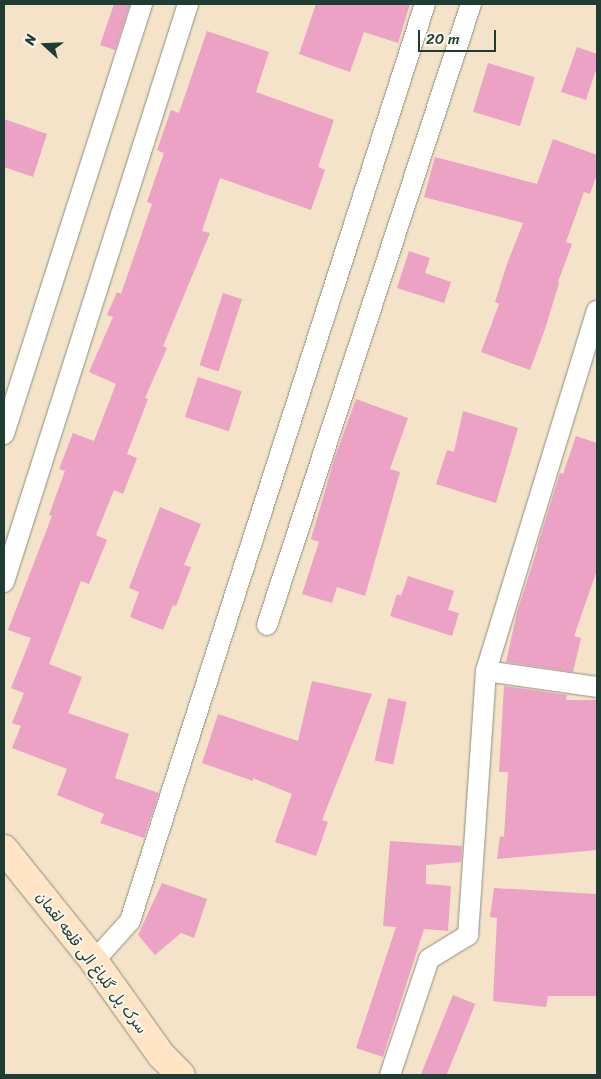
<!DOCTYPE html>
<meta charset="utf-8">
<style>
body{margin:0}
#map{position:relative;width:601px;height:1079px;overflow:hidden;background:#f4e3c8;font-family:Sriracha,"Playpen Sans Arabic",sans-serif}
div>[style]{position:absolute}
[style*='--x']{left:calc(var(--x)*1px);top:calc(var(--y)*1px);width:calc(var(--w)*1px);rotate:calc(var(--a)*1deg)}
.building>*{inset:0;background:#eba2c5;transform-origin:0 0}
.roads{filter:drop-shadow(0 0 1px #8a907e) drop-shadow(0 0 1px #8a907e)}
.street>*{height:20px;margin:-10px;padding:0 10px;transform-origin:10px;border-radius:10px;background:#fff}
.secondary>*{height:28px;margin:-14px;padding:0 14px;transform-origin:14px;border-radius:14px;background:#ffe4c6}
span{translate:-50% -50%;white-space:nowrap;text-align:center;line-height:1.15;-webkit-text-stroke:4px #fbf7ec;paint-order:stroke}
.street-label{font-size:15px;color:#1f3d34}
.frame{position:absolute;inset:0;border:5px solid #1f3d34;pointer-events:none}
.north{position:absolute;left:20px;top:20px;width:50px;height:50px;-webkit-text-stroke:4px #fbf7ec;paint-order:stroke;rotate:290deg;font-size:14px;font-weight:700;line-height:20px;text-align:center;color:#1f3d34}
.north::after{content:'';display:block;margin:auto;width:18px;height:22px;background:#1f3d34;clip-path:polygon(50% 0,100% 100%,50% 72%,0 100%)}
.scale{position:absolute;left:418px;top:30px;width:78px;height:22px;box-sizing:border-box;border:2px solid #1f3d34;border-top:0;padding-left:6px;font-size:15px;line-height:18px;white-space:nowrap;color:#1f3d34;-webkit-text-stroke:4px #fbf7ec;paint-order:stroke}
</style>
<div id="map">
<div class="building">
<div style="clip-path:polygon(114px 4px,130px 4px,115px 50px,100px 45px)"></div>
<div style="clip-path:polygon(316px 4px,410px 4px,398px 43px,364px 32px,350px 72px,299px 54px)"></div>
<div style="clip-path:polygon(207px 31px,269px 52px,256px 92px,334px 120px,318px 167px,325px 170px,311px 210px,220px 178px,202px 231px,210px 233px,163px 346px,167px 348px,145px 398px,148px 399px,127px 454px,137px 458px,123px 494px,114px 490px,96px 535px,107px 540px,89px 584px,81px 581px,49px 664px,82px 677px,68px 713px,129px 734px,115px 778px,159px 793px,144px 838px,100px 823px,104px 814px,57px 795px,67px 769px,12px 748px,21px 726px,12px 723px,24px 693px,11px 688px,31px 638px,8px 630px,52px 516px,49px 515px,65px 471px,59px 469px,73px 433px,94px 441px,116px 384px,89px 372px,113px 317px,107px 315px,117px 292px,121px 294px,152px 204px,147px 202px,164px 153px,157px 150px,171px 110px,179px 113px)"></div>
<div style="clip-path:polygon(577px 47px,597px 54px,597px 67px,586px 100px,561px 92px)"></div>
<div style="left:488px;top:63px;width:49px;height:51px;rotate:17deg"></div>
<div style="clip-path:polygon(4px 119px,47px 134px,33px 177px,4px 167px)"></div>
<div style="clip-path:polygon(553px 139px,597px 155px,597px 174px,590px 194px,584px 192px,566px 242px,572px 244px,558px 282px,559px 283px,546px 326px,530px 370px,481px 352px,499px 304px,495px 302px,507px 264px,523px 223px,424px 197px,435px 157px,537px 184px)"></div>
<div style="clip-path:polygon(409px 251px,430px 258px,425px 273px,451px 282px,444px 303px,397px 288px)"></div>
<div style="left:223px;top:293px;width:20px;height:76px;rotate:18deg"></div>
<div style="left:198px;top:377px;width:46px;height:42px;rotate:18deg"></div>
<div style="clip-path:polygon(356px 399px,408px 418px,390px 469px,400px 472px,365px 596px,337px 587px,332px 603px,302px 594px,319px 542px,311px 539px,334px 460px)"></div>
<div style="clip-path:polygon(463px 411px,518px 428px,496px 503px,436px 484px,447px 450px,454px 452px)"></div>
<div style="clip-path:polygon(576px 436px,597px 443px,597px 570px,574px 636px,581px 638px,573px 672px,506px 662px,517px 612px,538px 547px,537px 547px,560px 473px,563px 474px)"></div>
<div style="clip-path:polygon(160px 507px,201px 524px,184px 565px,191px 567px,176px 606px,173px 605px,163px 630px,130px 617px,139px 592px,129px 588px)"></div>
<div style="clip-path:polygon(408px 576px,454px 591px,448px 610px,459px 613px,452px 636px,390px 616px,397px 594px,401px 596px)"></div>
<div style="clip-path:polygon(312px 681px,372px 694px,322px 820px,328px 822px,316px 856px,275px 842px,292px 794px,253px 778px,253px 781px,202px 763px,218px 714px,298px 741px)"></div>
<div style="clip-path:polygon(504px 686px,567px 695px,566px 700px,597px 700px,597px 850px,497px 859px,500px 836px,504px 837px,508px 772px,499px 772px)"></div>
<div style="left:388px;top:698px;width:19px;height:64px;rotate:12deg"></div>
<div style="clip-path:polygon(390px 841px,462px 846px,461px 862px,426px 865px,426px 884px,451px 886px,448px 931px,424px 929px,383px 1057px,356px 1048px,396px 927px,383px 926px)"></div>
<div style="clip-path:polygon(162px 883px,207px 899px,194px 938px,181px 933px,155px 955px,138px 935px)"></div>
<div style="clip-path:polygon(494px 888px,597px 894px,597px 996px,548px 996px,546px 1007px,493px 1001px,497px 918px,490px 917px)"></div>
<div style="left:453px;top:995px;width:24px;height:85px;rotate:22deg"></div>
</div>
<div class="roads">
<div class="street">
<div style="--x:4;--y:434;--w:452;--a:-72.2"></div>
<div style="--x:4;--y:582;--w:607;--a:-72.34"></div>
<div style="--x:267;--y:625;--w:654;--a:-71.81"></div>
<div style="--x:486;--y:671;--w:112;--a:8.2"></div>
<div style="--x:94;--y:961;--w:54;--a:-48"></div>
<div style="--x:130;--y:921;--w:963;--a:-72.17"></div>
<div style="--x:390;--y:1075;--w:122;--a:-71.4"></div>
<div style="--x:429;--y:959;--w:46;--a:-31.6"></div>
<div style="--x:468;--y:935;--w:265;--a:-86.1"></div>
<div style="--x:486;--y:671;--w:377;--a:-72.9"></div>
</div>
<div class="secondary">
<div style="--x:4;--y:849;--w:144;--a:51.2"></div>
<div style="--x:94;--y:961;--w:115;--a:54.5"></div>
<div style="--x:161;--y:1055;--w:28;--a:45"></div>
</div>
</div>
<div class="street-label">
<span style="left:91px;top:963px;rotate:53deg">سرک پل گلباغ الی قلعه لقمان</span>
</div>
<div class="frame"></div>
<div class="north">N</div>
<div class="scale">20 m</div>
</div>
